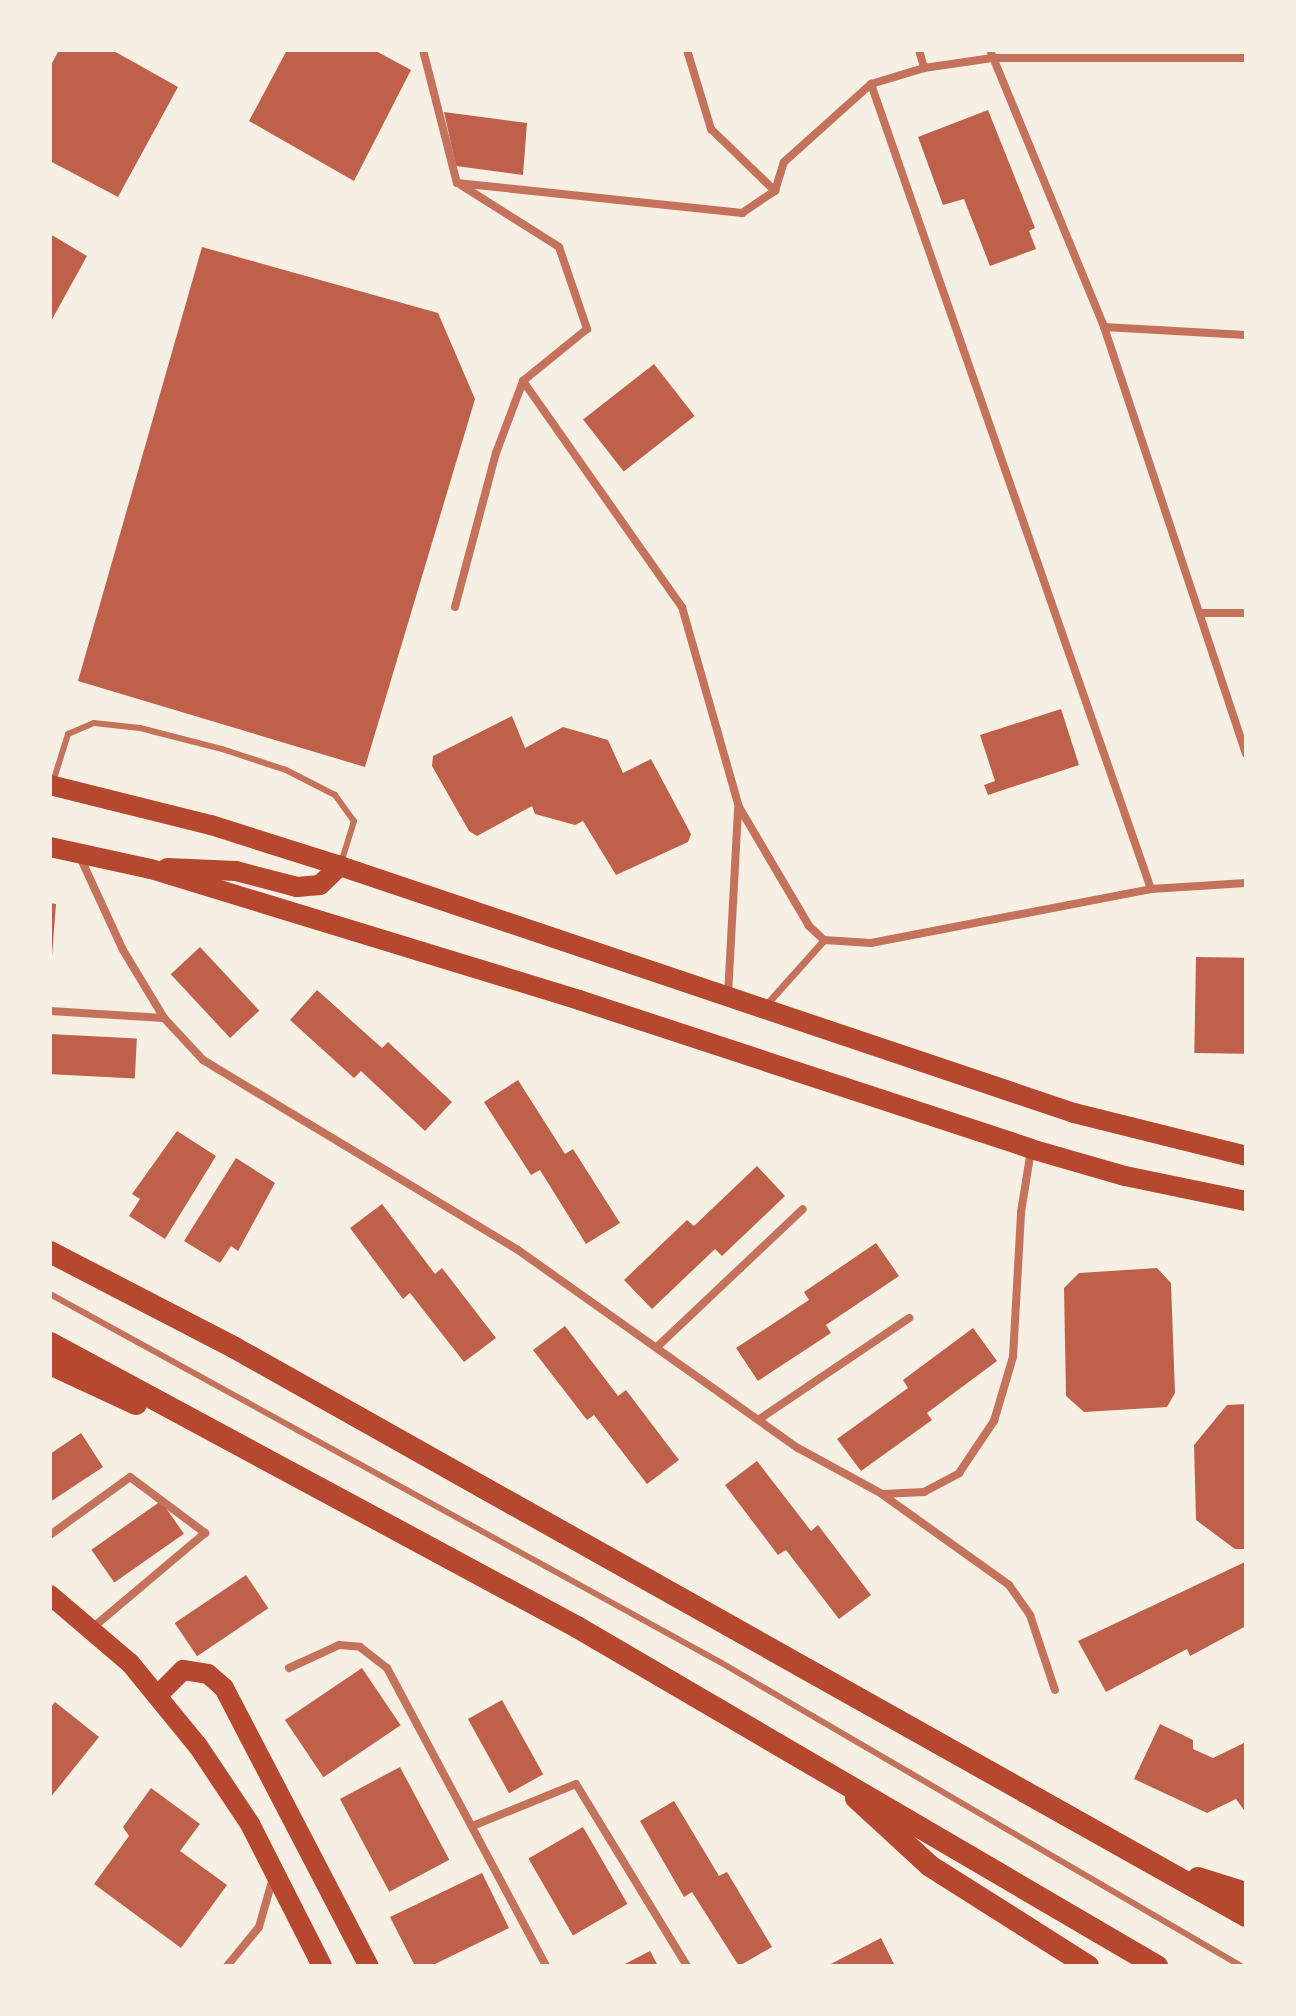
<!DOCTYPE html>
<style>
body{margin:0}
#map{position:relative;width:1296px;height:2016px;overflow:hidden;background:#f6efe4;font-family:Figtree,sans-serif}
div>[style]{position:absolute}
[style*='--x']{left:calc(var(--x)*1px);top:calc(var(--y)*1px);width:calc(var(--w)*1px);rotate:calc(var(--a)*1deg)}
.building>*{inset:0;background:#bf614a;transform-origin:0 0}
.service>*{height:6px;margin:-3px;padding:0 3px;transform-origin:3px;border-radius:3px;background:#c5725c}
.pedestrian>*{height:7px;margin:-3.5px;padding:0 3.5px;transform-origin:3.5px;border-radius:3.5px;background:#c5725c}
.minor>*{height:8px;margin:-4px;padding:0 4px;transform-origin:4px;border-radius:4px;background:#c5725c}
.primary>*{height:20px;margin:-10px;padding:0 10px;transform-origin:10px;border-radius:10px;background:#b5482f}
.trunk>*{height:22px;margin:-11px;padding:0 11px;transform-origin:11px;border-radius:11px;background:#b5482f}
span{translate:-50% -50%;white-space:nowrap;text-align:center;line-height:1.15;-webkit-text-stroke:6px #f6efe4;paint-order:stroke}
.frame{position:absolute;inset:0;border:52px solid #f6efe4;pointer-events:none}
</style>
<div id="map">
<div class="building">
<div style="clip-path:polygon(59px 50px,112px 50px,178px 87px,118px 197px,50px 161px,50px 67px)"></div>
<div style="clip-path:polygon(287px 50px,374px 50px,411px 70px,354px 181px,249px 121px)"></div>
<div style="clip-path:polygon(988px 110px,1035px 228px,1029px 231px,1036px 249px,990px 266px,964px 199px,943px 205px,918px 137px)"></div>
<div style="clip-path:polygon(444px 112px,527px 123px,523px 175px,456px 166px)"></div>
<div style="clip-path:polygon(50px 234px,87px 256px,50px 323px)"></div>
<div style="clip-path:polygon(202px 247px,438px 313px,475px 399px,365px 767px,78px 681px)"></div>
<div style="left:654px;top:364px;width:66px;height:90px;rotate:52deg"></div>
<div style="clip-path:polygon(1061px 709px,1079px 765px,988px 795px,984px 785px,995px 781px,980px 735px)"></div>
<div style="clip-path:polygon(512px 716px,525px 748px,563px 727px,608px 740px,623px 773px,651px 759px,691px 834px,688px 842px,616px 875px,583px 821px,575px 825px,535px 814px,532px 806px,477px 836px,469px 831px,432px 766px,433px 756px)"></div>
<div style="clip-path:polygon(50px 903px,56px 904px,52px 956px,50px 955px)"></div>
<div style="left:200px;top:947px;width:87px;height:40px;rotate:47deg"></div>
<div style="left:1196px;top:957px;width:50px;height:96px;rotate:1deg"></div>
<div style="clip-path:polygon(317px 990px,382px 1048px,388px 1042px,452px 1102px,425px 1131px,361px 1071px,354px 1078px,290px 1020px)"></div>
<div style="left:50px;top:1034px;width:87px;height:40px;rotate:3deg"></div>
<div style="clip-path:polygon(518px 1080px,565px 1154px,573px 1149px,620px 1223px,586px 1244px,540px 1170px,531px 1175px,484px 1102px)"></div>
<div style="clip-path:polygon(177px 1131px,216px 1156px,165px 1239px,129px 1216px,140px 1199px,132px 1194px)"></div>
<div style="clip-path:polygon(236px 1158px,275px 1183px,238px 1251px,231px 1246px,220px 1263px,184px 1241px)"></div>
<div style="clip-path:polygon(757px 1166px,785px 1196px,722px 1256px,715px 1249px,652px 1309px,624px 1280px,687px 1220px,694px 1226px)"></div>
<div style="clip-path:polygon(382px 1204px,435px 1274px,442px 1268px,496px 1338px,464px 1362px,410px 1293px,403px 1299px,350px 1228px)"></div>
<div style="clip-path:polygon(876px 1243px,899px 1276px,826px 1325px,831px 1333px,758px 1381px,736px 1348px,809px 1300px,804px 1292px)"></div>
<div style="clip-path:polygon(1157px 1268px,1171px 1283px,1175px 1393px,1167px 1407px,1084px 1412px,1066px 1396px,1064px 1288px,1079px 1273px)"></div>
<div style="clip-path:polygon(565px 1326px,618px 1396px,626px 1390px,679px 1460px,647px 1484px,594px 1415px,587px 1420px,533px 1350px)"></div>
<div style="clip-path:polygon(973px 1328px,997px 1361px,927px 1413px,932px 1420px,861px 1471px,837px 1439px,908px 1388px,903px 1380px)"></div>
<div style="clip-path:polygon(1246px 1404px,1246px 1549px,1235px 1549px,1196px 1520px,1194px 1445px,1227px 1405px)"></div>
<div style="clip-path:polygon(81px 1433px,103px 1467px,50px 1502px,50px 1454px)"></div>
<div style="clip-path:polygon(757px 1461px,811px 1531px,818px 1525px,871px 1595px,839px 1619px,786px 1550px,778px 1555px,725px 1485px)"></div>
<div style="left:161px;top:1501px;width:40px;height:85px;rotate:55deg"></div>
<div style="clip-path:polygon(1245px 1562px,1246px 1626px,1190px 1656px,1187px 1649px,1106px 1692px,1078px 1641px)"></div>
<div style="left:246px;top:1575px;width:40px;height:86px;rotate:56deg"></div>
<div style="left:362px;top:1668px;width:69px;height:93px;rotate:56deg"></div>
<div style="left:502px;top:1700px;width:85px;height:39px;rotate:61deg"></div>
<div style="clip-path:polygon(55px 1702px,99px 1737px,50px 1798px,50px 1708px)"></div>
<div style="clip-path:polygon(1160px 1724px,1193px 1740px,1193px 1749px,1213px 1758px,1246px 1742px,1246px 1813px,1236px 1799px,1207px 1813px,1134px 1779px)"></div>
<div style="left:400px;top:1767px;width:105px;height:68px;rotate:62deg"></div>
<div style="clip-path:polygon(151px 1788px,200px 1824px,180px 1851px,227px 1885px,181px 1948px,94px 1884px,129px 1836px,123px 1827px)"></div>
<div style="clip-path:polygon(674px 1801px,719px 1876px,727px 1872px,772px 1947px,739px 1966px,692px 1892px,684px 1897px,640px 1821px)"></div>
<div style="left:583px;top:1827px;width:89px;height:63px;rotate:60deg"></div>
<div style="clip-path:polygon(482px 1873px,509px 1928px,431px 1966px,415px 1966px,390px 1917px)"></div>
<div style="clip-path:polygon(881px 1938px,895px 1966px,827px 1966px)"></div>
<div style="clip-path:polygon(650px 1951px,658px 1966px,621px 1966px)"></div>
</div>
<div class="service">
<div style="--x:53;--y:782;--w:50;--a:-72.6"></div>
<div style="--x:68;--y:734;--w:28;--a:-23"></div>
<div style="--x:94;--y:723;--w:46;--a:6.2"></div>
<div style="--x:140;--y:728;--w:85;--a:14.4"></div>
<div style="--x:222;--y:749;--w:67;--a:18.2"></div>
<div style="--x:286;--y:770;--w:55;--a:27"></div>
<div style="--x:335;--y:795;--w:32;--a:54"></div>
<div style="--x:354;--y:821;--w:44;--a:107.2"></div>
<div style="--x:50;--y:1294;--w:764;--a:28.78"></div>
<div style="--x:720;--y:1662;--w:603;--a:30.26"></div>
</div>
<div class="pedestrian">
<div style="--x:764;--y:1007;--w:90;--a:-48.2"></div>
</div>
<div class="minor">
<div style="--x:423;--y:50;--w:137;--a:75.7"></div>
<div style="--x:687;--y:50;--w:83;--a:73.1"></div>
<div style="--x:711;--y:129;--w:89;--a:44.1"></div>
<div style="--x:919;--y:50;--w:19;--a:74"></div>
<div style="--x:990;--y:50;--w:300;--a:67.6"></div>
<div style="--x:1104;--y:327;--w:450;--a:71.6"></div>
<div style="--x:871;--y:84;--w:852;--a:70.82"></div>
<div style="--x:457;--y:183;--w:287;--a:6"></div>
<div style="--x:742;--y:213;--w:40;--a:-34"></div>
<div style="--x:775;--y:191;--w:30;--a:-73"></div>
<div style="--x:784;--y:162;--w:117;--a:-41.9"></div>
<div style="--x:871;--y:84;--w:55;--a:-16.8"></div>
<div style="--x:924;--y:68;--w:69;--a:-8.4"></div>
<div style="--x:992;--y:58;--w:254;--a:0"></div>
<div style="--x:461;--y:185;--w:116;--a:32.3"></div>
<div style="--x:559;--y:247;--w:87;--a:71.1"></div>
<div style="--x:587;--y:329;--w:82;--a:140.9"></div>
<div style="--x:1104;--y:327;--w:142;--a:3.2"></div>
<div style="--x:523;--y:381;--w:276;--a:54.9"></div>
<div style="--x:682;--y:607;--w:208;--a:74.1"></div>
<div style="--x:739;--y:807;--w:138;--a:59.5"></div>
<div style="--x:809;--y:926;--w:21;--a:43"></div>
<div style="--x:824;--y:940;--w:47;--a:3.7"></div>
<div style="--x:871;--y:943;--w:285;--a:-10.9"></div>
<div style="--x:1151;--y:889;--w:95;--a:-3.6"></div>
<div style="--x:455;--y:607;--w:159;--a:-75.1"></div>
<div style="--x:496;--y:453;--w:77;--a:-69.4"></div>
<div style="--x:1200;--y:613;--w:46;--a:0"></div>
<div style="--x:80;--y:857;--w:102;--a:65.2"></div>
<div style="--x:123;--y:950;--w:79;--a:58.9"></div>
<div style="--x:164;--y:1018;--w:57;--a:47.1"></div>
<div style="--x:203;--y:1060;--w:368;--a:31.1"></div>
<div style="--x:518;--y:1250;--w:343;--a:35.3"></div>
<div style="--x:798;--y:1448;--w:96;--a:28.7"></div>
<div style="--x:882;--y:1494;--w:42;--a:-2.7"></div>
<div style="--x:924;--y:1492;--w:40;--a:-28"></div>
<div style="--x:959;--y:1473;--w:63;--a:-56.1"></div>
<div style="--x:994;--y:1421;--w:67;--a:-73.5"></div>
<div style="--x:1013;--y:1357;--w:145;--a:-86.8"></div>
<div style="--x:1021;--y:1212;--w:63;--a:-80.8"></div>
<div style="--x:728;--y:995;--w:186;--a:-86.9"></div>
<div style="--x:50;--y:1011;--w:114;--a:3.5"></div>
<div style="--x:658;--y:1346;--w:199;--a:-43.4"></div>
<div style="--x:761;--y:1418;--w:179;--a:-34"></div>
<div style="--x:883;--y:1495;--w:155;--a:35.5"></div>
<div style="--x:1009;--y:1585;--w:37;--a:55"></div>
<div style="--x:1030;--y:1615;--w:79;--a:71.6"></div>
<div style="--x:50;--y:1535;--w:99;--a:-35.9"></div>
<div style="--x:130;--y:1477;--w:94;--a:36.7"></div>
<div style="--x:205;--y:1533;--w:148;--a:139.9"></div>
<div style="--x:289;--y:1668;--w:55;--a:-24.7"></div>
<div style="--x:339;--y:1645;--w:21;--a:5"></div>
<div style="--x:360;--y:1647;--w:34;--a:38"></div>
<div style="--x:387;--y:1668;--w:338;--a:61.9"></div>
<div style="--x:475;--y:1825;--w:109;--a:-22.1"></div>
<div style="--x:576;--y:1784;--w:213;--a:58.6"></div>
<div style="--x:227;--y:1966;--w:50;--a:-50.6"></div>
<div style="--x:259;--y:1927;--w:51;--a:-74.1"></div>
</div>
<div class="primary">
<div style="--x:50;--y:785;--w:166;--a:14"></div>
<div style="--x:211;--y:825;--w:135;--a:17.6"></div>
<div style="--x:340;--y:866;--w:774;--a:18.6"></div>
<div style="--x:1074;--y:1113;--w:177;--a:14"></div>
<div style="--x:50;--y:847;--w:103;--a:12.3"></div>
<div style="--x:151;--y:869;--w:448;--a:17"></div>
<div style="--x:579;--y:1000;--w:476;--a:18.2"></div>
<div style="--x:1031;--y:1149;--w:98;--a:16"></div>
<div style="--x:1125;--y:1176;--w:124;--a:11.7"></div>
<div style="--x:167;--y:868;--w:69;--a:2.5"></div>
<div style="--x:236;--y:871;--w:63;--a:14.7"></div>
<div style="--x:297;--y:887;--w:23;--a:-5"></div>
<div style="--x:320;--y:885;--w:28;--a:-44"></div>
<div style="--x:50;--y:1595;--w:105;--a:40.4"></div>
<div style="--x:130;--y:1663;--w:107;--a:50.7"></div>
<div style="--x:198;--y:1746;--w:94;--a:56.3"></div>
<div style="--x:250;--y:1824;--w:159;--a:63.1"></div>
<div style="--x:159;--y:1694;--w:34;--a:-45"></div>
<div style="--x:183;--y:1670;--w:25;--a:9"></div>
<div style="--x:208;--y:1674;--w:21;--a:41"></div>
<div style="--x:224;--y:1688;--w:314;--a:62.5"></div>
</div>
<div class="trunk">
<div style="--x:50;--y:1252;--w:208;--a:27.4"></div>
<div style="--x:235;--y:1348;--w:1160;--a:29.33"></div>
<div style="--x:50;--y:1343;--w:599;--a:28.32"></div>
<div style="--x:577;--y:1627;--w:672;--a:30.31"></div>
<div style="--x:50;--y:1364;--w:95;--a:24.9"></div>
<div style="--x:856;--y:1798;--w:100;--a:42.6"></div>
<div style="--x:930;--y:1866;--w:187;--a:32.3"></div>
<div style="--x:1198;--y:1878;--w:50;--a:17.4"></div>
</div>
<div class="frame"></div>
</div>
